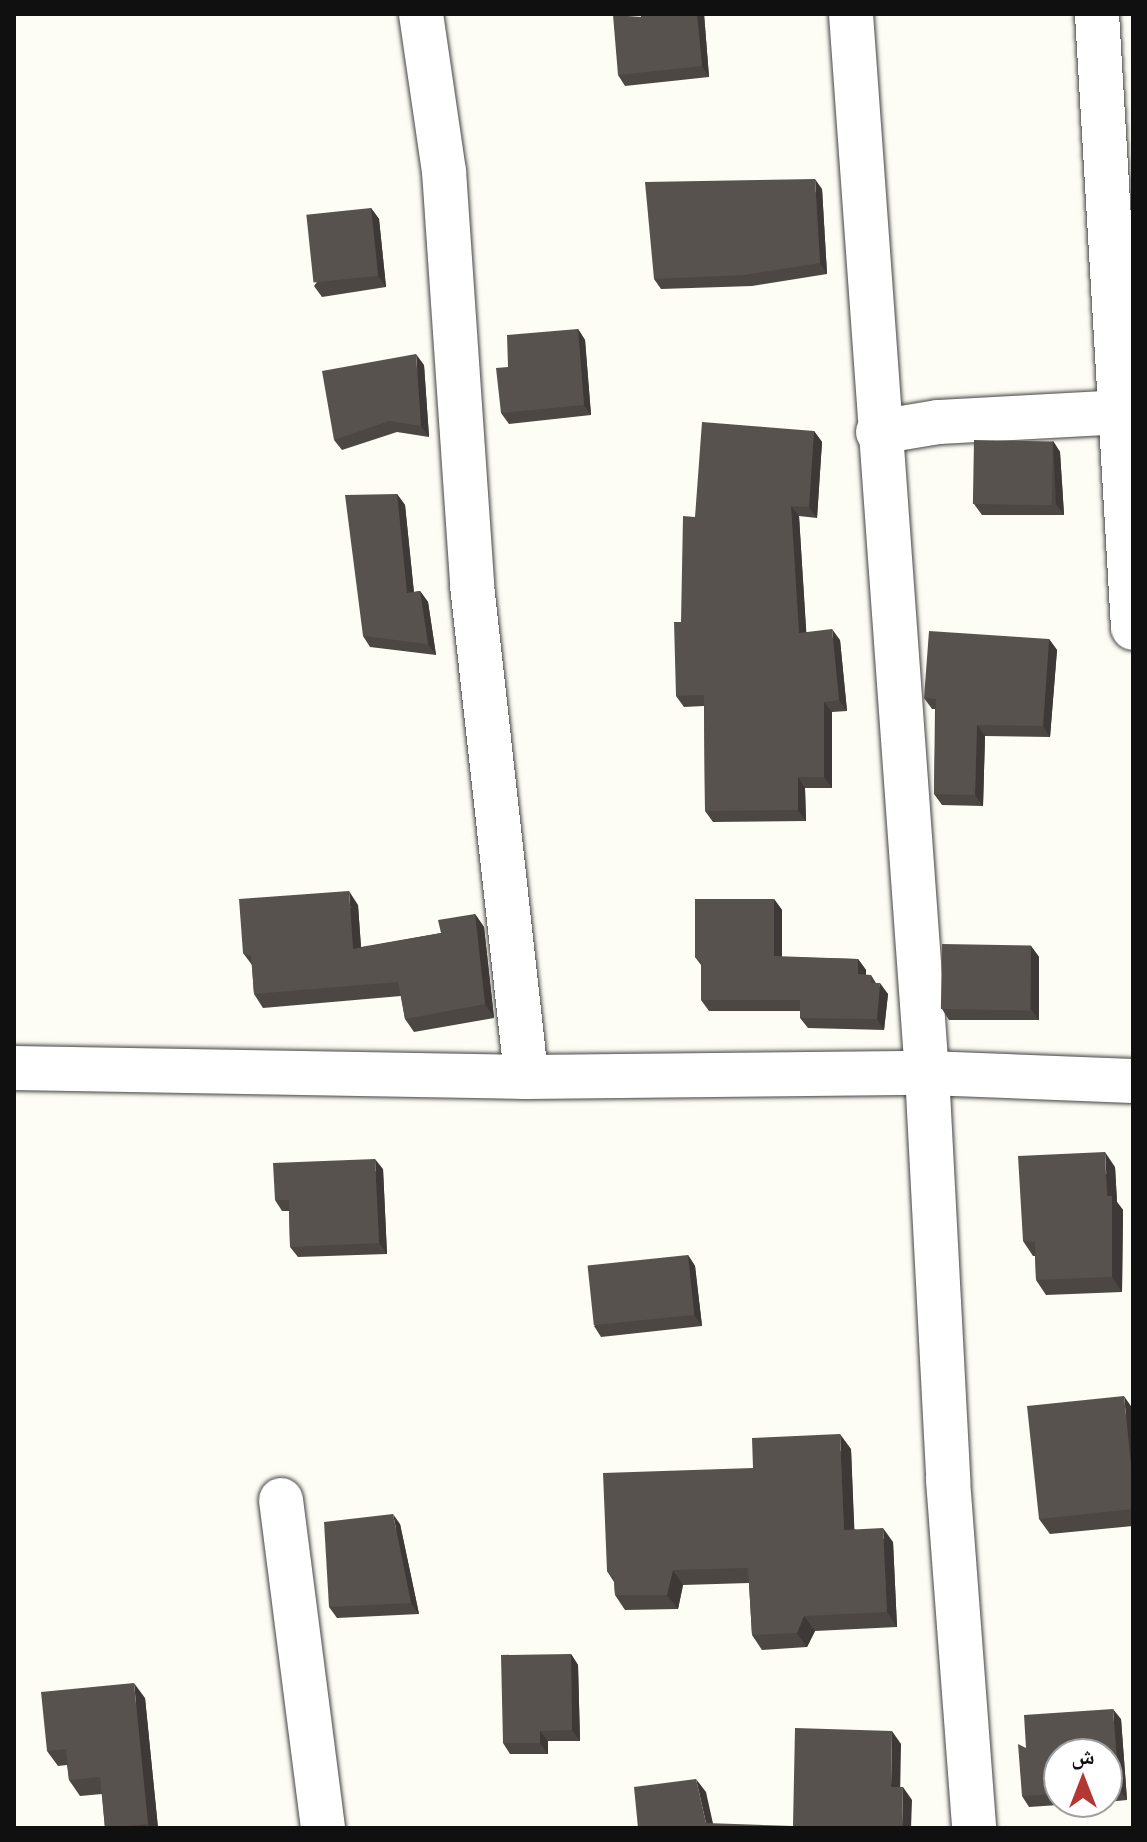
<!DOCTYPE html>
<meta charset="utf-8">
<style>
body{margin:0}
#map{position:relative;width:1147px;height:1842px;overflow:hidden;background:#fefdf5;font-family:Merriweather,"Noto Naskh Arabic",serif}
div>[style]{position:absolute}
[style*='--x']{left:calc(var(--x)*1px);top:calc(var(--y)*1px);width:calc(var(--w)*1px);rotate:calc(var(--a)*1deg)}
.roads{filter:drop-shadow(0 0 2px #434343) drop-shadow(0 0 2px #434343)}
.minor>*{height:44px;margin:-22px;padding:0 22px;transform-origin:22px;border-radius:22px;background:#fff}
.wall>*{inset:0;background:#4c4743}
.shaded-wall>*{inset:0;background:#3e3937}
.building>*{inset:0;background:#58524e;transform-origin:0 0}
span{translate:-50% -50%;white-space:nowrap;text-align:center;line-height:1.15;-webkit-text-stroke:8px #fff;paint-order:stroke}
.frame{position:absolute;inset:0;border:16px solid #101010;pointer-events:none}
.north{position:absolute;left:1043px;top:1738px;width:80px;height:80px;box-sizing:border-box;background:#fff;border:2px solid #9f9f9f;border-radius:50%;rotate:0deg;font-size:22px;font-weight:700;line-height:32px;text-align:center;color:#101010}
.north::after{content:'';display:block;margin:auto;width:28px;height:36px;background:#b53734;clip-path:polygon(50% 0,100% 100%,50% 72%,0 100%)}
</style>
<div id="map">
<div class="roads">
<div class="minor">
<div style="--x:421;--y:14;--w:159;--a:81.7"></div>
<div style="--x:444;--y:171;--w:415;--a:86.1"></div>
<div style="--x:472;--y:585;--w:495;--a:83.7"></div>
<div style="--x:851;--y:14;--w:1062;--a:85.9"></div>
<div style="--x:927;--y:1073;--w:408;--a:87"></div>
<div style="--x:948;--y:1480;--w:349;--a:85.7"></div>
<div style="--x:1097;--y:14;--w:615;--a:86.64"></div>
<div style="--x:878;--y:432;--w:61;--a:-9.5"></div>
<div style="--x:938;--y:422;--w:182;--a:-3.1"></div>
<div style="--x:14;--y:1068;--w:512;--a:1.01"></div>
<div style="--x:526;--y:1077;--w:401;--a:-0.6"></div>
<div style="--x:927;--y:1073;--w:206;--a:2.2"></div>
<div style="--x:281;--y:1500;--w:331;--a:82.7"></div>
</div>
</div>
<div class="wall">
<div style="clip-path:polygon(642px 14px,704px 14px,709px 77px,625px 86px,618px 75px)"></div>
<div style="clip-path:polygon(822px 189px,827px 274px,752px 286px,661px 289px,654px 279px)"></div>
<div style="clip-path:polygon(371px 208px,379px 219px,386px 287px,322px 297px,314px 286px)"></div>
<div style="clip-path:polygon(578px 329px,585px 340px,591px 415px,509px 424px,501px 413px,508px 367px)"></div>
<div style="clip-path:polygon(424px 365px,429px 437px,397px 432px,342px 450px,334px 440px)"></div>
<div style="clip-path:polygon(814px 431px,822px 442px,817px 518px,799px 516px,806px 632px,840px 640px,847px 711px,832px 712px,832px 788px,805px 788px,806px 821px,713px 822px,705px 811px,704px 706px,684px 707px,676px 696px,695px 517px)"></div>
<div style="clip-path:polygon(1053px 441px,1060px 452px,1064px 515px,982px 515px,974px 504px)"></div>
<div style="clip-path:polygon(397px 494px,405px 505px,414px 592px,420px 591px,428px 602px,436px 655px,370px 647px,363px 636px)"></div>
<div style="clip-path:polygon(1049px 639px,1057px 650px,1050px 737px,985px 736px,983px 806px,942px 805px,934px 794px,935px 709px,932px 709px,924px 698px)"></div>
<div style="clip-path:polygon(774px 899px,782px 910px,782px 957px,858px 959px,866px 970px,866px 975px,871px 975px,876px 983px,888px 994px,884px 1030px,808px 1028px,800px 1018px,800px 1011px,709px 1011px,701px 1000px,701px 965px,695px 957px)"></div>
<div style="clip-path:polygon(358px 905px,361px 947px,441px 933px,475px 914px,484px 927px,494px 1018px,414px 1032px,405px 1019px,401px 996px,263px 1008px,254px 994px,252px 965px,243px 953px)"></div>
<div style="clip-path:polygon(1031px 946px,1039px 957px,1039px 1020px,949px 1020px,942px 1009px)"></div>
<div style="clip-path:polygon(1115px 1167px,1117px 1202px,1123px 1210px,1122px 1292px,1046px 1295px,1036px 1280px,1035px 1256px,1033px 1256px,1023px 1241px)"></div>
<div style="clip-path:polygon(383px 1169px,387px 1254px,298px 1257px,290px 1247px,289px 1211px,282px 1211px,275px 1200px)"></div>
<div style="clip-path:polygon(688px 1255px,695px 1266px,702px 1326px,601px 1337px,594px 1326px)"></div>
<div style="clip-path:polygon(1133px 1409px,1133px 1526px,1050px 1534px,1039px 1519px)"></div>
<div style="clip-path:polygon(851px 1449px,854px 1529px,893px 1542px,897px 1627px,815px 1631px,807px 1647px,762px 1650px,752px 1635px,749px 1583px,683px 1585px,678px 1609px,625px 1610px,615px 1595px,614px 1582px,607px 1571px,753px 1468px)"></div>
<div style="clip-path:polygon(400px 1524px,419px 1614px,337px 1618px,329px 1607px)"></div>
<div style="clip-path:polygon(571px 1654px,578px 1665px,580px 1741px,548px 1741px,548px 1754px,510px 1754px,503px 1743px)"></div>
<div style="clip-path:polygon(145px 1698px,158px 1828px,105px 1828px,102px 1794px,80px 1796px,69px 1780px,67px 1765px,58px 1766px,47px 1751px)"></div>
<div style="clip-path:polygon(1121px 1719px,1127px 1800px,1107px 1802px,1107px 1754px,1059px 1754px,1059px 1802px,1102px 1802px,1029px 1807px,1022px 1796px,1026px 1748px)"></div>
</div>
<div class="shaded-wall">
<div style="clip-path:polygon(697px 14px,704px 14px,709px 77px,702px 66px)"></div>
<div style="clip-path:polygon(815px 179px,822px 189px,827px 274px,820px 263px)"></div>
<div style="clip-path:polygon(371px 208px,379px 219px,386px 287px,378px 276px)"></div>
<div style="clip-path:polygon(578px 329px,585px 340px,591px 415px,584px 405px)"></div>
<div style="clip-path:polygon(416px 354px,424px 365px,429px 437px,421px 426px)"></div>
<div style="clip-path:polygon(814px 431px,822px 442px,817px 518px,809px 507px)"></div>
<div style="clip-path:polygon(1053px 441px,1060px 452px,1064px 515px,1056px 504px)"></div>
<div style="clip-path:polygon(397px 494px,405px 505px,415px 604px,407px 593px)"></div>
<div style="clip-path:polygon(791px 506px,799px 516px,807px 643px,799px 633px)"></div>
<div style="clip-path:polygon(420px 591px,428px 602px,436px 655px,428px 644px)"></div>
<div style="clip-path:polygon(832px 629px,840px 640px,847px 711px,839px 700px)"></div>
<div style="clip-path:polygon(1049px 639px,1057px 650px,1050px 737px,1043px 726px)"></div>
<div style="clip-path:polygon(824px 702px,832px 712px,832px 788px,824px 777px)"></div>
<div style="clip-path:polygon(977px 725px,985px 736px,983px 806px,975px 795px)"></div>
<div style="clip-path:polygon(798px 777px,805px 788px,806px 821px,798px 810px)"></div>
<div style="clip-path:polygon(349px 891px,358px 905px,362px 962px,353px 949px)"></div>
<div style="clip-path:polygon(774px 899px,782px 910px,782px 967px,774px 956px)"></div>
<div style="clip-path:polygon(475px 914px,484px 927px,494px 1018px,485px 1004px)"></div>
<div style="clip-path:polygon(1031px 946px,1039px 957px,1039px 1020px,1031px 1009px)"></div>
<div style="clip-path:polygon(858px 959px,866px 970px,866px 985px,858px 974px)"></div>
<div style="clip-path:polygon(880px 983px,888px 994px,884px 1030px,877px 1019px)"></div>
<div style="clip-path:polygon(1105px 1152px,1115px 1167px,1117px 1202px,1123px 1210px,1122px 1292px,1112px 1277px)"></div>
<div style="clip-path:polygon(375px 1159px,383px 1169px,387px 1254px,379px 1243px)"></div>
<div style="clip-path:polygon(688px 1255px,695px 1266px,702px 1326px,694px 1315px)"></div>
<div style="clip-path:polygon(1124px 1396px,1133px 1409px,1133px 1485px)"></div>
<div style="clip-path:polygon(840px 1434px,851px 1449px,855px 1544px,844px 1530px)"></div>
<div style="clip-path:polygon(393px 1514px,400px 1524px,419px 1614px,411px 1603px)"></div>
<div style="clip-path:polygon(883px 1528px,893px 1542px,897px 1627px,887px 1612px)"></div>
<div style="clip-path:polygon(673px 1570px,683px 1585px,678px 1609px,667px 1595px)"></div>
<div style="clip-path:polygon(804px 1616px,815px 1631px,807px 1647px,797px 1633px)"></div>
<div style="clip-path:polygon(571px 1654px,578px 1665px,580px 1741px,572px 1730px)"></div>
<div style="clip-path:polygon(134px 1683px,145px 1698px,158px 1828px,151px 1828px,148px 1824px)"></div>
<div style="clip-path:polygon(1113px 1709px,1121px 1719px,1127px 1800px,1119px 1789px)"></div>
<div style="clip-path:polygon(540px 1731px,548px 1741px,548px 1754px,540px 1743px)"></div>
<div style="clip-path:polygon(892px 1731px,901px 1744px,900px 1800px,891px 1787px)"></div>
<div style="clip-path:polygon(696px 1779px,706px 1792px,714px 1828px,706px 1823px)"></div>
<div style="clip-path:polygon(903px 1787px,912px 1800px,911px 1828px,902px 1828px)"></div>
</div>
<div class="building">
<div style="clip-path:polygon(642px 14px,697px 14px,702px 66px,618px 75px,613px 15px,642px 17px)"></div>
<div style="clip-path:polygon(815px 179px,820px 263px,744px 275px,654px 279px,645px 182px)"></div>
<div style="left:371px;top:208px;width:68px;height:65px;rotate:84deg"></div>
<div style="clip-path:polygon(578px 329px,584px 405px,501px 413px,496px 368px,508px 367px,507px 335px)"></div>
<div style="clip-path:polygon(416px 354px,421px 426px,389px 421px,334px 440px,322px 371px)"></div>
<div style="clip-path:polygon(702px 422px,814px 431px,809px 507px,791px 506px,799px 633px,832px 629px,839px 700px,824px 702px,824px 777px,798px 777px,798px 810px,705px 811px,704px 695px,676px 696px,674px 622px,681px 622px,683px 516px,695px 517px)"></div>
<div style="left:974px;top:440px;width:79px;height:64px;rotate:1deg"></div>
<div style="clip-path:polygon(397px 494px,407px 593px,420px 591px,428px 644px,363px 636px,345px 495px)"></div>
<div style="clip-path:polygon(929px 631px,1049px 639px,1043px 726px,977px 725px,975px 795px,934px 794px,936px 699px,924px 698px)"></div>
<div style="clip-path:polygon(349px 891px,353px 949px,441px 933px,438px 920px,475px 914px,485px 1004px,405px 1019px,398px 982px,254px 994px,251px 956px,243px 953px,239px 899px)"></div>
<div style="clip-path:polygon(695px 899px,774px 899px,774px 956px,858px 959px,858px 974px,871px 975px,871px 983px,880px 983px,877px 1019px,800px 1018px,800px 1000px,701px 1000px,701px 962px,695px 957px)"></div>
<div style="left:942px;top:944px;width:89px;height:65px;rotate:1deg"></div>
<div style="clip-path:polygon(1105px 1152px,1107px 1196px,1112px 1196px,1112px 1277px,1036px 1280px,1035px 1242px,1023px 1241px,1018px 1156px)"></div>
<div style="clip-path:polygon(375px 1159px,379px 1243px,290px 1247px,289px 1200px,275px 1200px,273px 1163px)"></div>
<div style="left:688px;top:1255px;width:60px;height:101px;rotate:84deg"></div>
<div style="clip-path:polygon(1124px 1396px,1133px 1485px,1133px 1509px,1039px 1519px,1027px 1406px)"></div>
<div style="clip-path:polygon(840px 1434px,844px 1530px,883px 1528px,887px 1612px,804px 1616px,797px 1633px,752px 1635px,748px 1568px,673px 1570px,667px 1595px,615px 1595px,614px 1578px,607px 1571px,603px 1473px,753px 1468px,752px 1438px)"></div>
<div style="clip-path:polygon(393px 1514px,411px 1603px,329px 1607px,324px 1522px)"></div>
<div style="clip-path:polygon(571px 1654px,572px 1730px,540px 1731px,540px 1743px,503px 1743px,501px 1655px)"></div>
<div style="clip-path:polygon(134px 1683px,148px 1824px,105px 1828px,100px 1777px,69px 1780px,66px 1749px,47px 1751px,41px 1692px)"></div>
<div style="clip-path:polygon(1113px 1709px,1119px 1789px,1107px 1790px,1107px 1754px,1059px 1754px,1059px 1794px,1022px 1796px,1018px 1744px,1026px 1748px,1024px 1715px)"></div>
<div style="clip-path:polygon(795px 1728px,892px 1731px,891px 1787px,903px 1787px,902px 1828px,638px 1828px,634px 1787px,696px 1779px,706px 1823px,793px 1826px)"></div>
</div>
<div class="frame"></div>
<div class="north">ش</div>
</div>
